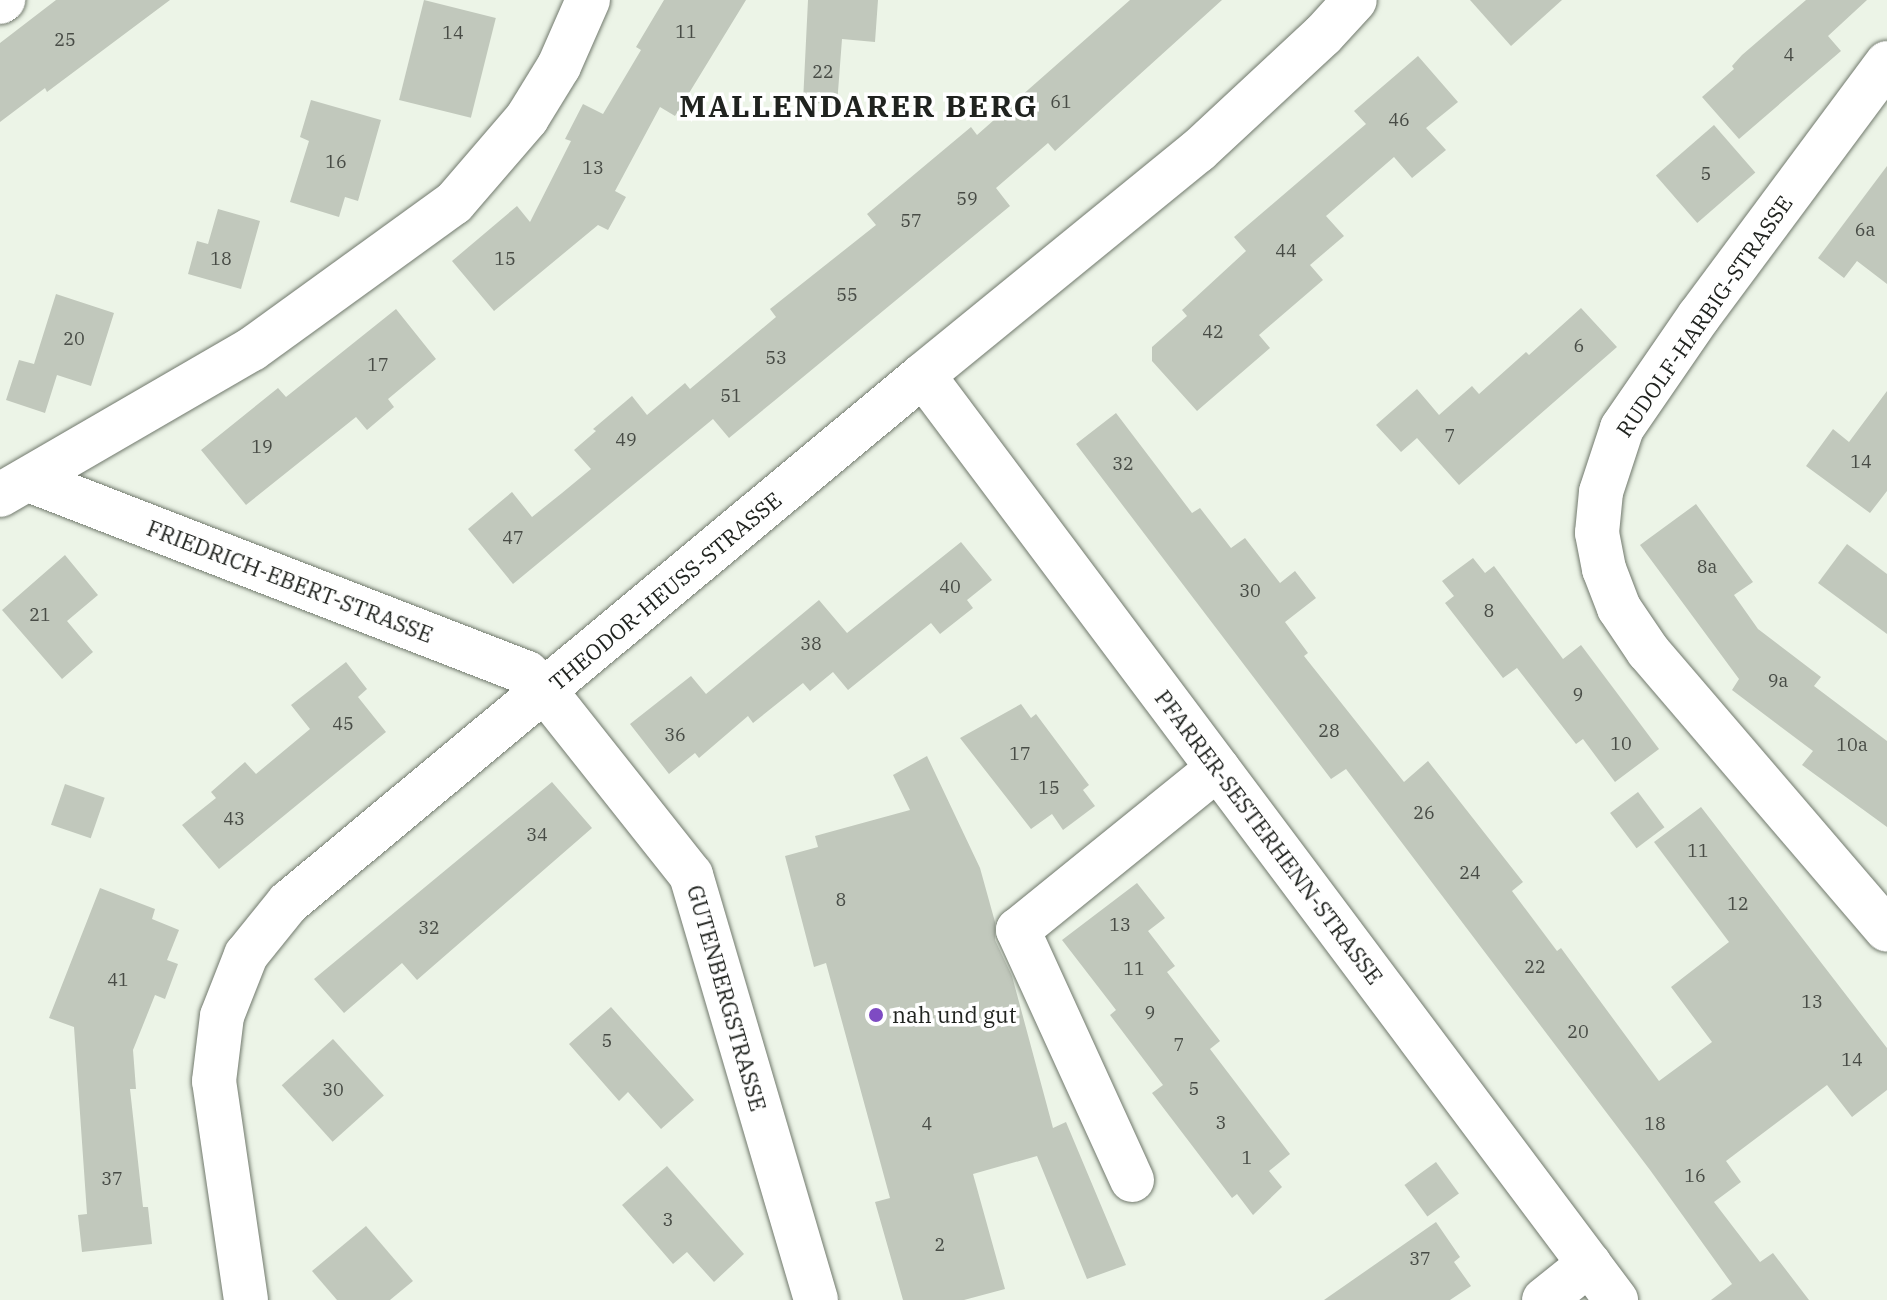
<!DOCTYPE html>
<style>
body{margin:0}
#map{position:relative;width:1887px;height:1300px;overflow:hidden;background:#ecf4e7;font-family:"IBM Plex Serif",serif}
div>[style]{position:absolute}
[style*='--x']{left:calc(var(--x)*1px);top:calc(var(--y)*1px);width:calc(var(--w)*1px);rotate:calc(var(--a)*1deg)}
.building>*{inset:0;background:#c1c8bc;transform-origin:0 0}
.roads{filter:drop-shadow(0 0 2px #71796d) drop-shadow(0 0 2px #71796d)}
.minor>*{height:44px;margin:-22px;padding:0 22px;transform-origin:22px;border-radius:22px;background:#fff}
.dots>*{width:22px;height:22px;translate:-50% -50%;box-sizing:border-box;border:4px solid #fff;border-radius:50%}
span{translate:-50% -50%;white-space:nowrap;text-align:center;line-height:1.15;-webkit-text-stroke:7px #fff;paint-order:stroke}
.number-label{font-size:18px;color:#484c46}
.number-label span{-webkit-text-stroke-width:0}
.street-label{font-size:22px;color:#20231f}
.poi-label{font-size:22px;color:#20231f}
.left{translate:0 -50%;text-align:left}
.district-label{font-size:30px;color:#20231f;font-weight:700;letter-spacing:2px}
</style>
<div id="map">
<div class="building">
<div style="clip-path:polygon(56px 0,170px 0,47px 92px,45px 88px,0 122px,0 43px)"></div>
<div style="left:424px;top:0;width:74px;height:103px;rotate:14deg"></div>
<div style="clip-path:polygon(664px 0,746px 0,675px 116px,660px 107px,615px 191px,626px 197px,608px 230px,598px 225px,494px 311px,452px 261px,517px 206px,530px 222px,571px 141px,565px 139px,583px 104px,603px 114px,641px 50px,636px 47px)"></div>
<div style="clip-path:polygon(808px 0,878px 0,875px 42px,842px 39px,837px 105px,803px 102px)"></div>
<div style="clip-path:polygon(1130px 0,1222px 0,1055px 151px,1048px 143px,996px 188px,1010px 206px,774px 401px,729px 438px,713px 419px,513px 584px,468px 529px,512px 492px,532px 517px,562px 493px,591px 469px,574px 450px,596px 431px,593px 429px,632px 396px,647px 415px,685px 383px,690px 389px,776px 317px,770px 309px,876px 225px,867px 214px,971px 127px,977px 135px)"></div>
<div style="clip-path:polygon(1470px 0,1562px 0,1511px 46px)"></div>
<div style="clip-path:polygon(1806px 0,1867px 0,1828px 36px,1841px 51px,1739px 139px,1702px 97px,1734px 69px,1732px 66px,1742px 55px)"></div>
<div style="clip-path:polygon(1418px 56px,1458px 102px,1426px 128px,1446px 150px,1412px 178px,1394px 157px,1326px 216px,1344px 236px,1310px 265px,1323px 280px,1259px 335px,1270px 348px,1197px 411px,1152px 361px,1152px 347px,1187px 316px,1182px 310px,1246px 251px,1234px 237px,1366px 124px,1354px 111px)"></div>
<div style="clip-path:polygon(311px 100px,381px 120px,358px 201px,345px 197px,339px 217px,290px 202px,309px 141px,300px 137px)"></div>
<div style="left:1714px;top:125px;width:63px;height:77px;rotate:49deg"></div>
<div style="clip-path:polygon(1887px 166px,1887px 284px,1857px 261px,1844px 278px,1818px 258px)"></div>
<div style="clip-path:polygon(218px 209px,260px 221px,241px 289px,188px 274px,197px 241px,208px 244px)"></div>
<div style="clip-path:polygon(56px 294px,114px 313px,91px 386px,57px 375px,45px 413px,6px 400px,19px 360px,34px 364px)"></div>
<div style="clip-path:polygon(1581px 308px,1617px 347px,1459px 485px,1417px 438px,1401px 452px,1376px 425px,1417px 389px,1439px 415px,1472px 386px,1479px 394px,1526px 352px,1529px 355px)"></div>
<div style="clip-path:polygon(396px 309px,436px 359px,388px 399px,394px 407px,367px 430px,356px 417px,246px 505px,201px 450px,278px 388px,286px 397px)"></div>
<div style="clip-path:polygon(1887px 391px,1887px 491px,1870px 513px,1806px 466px,1833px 429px,1849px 442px)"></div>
<div style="clip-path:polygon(1116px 413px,1192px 513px,1200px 508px,1231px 548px,1245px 538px,1280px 583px,1295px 571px,1316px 598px,1285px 622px,1308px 653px,1304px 656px,1404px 782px,1428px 761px,1523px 882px,1512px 891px,1557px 951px,1561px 948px,1659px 1081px,1712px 1042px,1671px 987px,1729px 942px,1654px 842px,1701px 807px,1887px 1048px,1887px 1090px,1852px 1117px,1827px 1085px,1726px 1161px,1741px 1182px,1714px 1202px,1760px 1262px,1773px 1253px,1809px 1300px,1711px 1300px,1732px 1284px,1650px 1170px,1346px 769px,1331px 779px,1076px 444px)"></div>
<div style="clip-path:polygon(1696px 504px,1753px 582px,1734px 595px,1758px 629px,1821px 677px,1814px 686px,1887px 741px,1887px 827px,1802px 765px,1813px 751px,1732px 690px,1739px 679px,1640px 545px)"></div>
<div style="clip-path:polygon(961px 542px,992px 580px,967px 600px,973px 608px,940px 634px,931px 623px,848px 690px,833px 672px,810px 691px,803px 683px,753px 723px,748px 716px,699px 758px,695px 753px,669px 774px,630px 724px,691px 676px,706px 694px,819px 600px,847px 633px)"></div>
<div style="clip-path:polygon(1847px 544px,1887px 574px,1887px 634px,1818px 583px)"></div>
<div style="clip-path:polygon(65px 555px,98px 595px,67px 621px,93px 652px,62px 679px,2px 610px)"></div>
<div style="clip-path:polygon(1473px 558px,1485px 573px,1494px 566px,1563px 659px,1581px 645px,1659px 749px,1615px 782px,1583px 739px,1576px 744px,1517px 668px,1503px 678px,1445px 603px,1454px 596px,1442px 581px)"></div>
<div style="clip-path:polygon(346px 662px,367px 689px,358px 697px,386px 732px,219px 869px,182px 825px,216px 798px,211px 792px,245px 762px,256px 774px,310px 729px,291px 705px)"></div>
<div style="clip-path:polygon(1021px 704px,1031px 718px,1036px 714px,1089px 785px,1083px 790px,1095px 806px,1063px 830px,1052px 814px,1031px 829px,960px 738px)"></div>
<div style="clip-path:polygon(927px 756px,980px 868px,995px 922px,995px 940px,1012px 976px,1053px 1128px,1066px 1122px,1126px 1265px,1087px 1279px,1037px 1156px,973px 1174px,1005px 1289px,964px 1300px,903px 1300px,875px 1202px,890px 1198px,826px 963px,814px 967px,785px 856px,818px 847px,815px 836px,910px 810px,893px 775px)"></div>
<div style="clip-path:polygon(552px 782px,592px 828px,417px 980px,402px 963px,344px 1013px,314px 979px)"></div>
<div style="left:65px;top:784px;width:42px;height:43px;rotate:19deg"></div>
<div style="left:1638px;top:792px;width:44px;height:35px;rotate:53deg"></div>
<div style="clip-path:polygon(1137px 883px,1165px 918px,1148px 931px,1175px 966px,1167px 972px,1220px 1041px,1210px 1049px,1290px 1154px,1269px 1171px,1282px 1187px,1253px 1215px,1237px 1194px,1232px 1198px,1152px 1093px,1163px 1085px,1110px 1015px,1116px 1010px,1062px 940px)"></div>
<div style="clip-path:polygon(100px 888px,155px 909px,152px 919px,179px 930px,167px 960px,178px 964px,165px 999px,155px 995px,133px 1050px,136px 1089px,130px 1089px,143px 1207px,148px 1207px,152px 1244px,82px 1252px,78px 1215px,87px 1214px,74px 1027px,49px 1018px)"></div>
<div style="clip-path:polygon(611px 1007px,694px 1100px,661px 1129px,628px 1092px,619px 1101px,569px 1044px)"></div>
<div style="left:333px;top:1039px;width:76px;height:69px;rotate:48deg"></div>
<div style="left:1436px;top:1162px;width:39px;height:39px;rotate:54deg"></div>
<div style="clip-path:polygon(667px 1166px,744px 1254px,714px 1282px,687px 1252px,673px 1264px,622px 1205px)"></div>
<div style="clip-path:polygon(1436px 1222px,1460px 1257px,1454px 1262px,1471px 1286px,1450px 1300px,1324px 1300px)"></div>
<div style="clip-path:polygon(366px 1226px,413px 1281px,390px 1300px,337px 1300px,312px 1271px)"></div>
</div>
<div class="roads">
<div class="minor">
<div style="--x:0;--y:2;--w:4;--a:-34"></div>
<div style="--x:1887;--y:63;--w:315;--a:126.6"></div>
<div style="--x:1699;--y:316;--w:136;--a:124.5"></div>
<div style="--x:1622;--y:428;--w:67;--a:108.2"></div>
<div style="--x:1601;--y:492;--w:41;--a:95.6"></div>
<div style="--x:1597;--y:533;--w:37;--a:79"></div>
<div style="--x:1604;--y:569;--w:42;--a:69"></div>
<div style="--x:1619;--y:608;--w:52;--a:56"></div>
<div style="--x:1648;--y:651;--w:367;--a:49.4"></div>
<div style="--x:923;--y:375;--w:1156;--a:53.16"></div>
<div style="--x:29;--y:480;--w:534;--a:21.18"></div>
<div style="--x:527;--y:673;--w:25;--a:45"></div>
<div style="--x:545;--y:691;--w:235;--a:51.6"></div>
<div style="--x:691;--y:875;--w:443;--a:73.6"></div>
<div style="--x:0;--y:495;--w:291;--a:-30.1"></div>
<div style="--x:252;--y:349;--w:249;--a:-35.9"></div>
<div style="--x:454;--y:203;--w:112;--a:-49.3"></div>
<div style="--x:527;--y:118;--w:61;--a:-58.4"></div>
<div style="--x:559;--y:66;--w:72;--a:-66.3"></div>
<div style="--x:1132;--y:1180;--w:275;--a:-114.5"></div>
<div style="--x:1018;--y:930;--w:257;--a:-39"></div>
<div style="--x:246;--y:1300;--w:221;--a:-98.3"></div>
<div style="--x:214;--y:1081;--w:65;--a:-83"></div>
<div style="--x:222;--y:1016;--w:66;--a:-68.5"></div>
<div style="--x:246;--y:955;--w:67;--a:-51.1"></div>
<div style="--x:288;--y:903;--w:826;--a:-39.74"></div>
<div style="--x:923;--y:375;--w:355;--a:-39.2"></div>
<div style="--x:1198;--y:151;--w:171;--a:-42.9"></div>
<div style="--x:1323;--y:35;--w:47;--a:-47.6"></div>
<div style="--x:1544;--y:1300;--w:58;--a:-38.7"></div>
</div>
</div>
<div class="dots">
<div style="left:876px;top:1015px;background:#7e4bc3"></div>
</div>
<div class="number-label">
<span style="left:686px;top:32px">11</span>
<span style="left:453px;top:33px">14</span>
<span style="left:65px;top:40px">25</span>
<span style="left:1789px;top:55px">4</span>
<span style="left:823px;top:72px">22</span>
<span style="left:1061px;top:102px">61</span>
<span style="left:1399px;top:120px">46</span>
<span style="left:336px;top:162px">16</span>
<span style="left:593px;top:168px">13</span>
<span style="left:1706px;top:174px">5</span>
<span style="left:967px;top:199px">59</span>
<span style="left:911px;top:221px">57</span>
<span style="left:1865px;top:230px">6a</span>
<span style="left:1286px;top:251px">44</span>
<span style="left:221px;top:259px">18</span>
<span style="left:505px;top:259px">15</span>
<span style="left:847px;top:295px">55</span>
<span style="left:1213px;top:332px">42</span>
<span style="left:74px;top:339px">20</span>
<span style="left:1579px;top:346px">6</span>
<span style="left:776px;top:358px">53</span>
<span style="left:378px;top:365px">17</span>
<span style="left:731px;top:396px">51</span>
<span style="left:1450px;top:436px">7</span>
<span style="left:626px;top:440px">49</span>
<span style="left:262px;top:447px">19</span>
<span style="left:1861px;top:462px">14</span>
<span style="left:1123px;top:464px">32</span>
<span style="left:513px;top:538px">47</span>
<span style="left:1707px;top:567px">8a</span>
<span style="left:950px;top:587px">40</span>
<span style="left:1250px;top:591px">30</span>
<span style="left:1489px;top:611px">8</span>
<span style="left:40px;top:615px">21</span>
<span style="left:811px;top:644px">38</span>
<span style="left:1778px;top:681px">9a</span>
<span style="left:1578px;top:695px">9</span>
<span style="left:343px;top:724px">45</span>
<span style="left:1329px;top:731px">28</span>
<span style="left:675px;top:735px">36</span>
<span style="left:1621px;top:744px">10</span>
<span style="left:1852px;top:745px">10a</span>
<span style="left:1020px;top:754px">17</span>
<span style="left:1049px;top:788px">15</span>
<span style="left:1424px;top:813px">26</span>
<span style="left:234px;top:819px">43</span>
<span style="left:537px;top:835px">34</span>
<span style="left:1698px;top:851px">11</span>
<span style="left:1470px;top:873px">24</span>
<span style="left:841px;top:900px">8</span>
<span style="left:1738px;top:904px">12</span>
<span style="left:1120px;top:925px">13</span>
<span style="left:429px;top:928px">32</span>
<span style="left:1535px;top:967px">22</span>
<span style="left:1134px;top:969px">11</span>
<span style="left:118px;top:980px">41</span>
<span style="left:1812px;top:1002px">13</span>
<span style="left:1150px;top:1013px">9</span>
<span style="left:1578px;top:1032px">20</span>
<span style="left:607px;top:1041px">5</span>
<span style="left:1179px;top:1045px">7</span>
<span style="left:1852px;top:1060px">14</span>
<span style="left:1194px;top:1089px">5</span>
<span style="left:333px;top:1090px">30</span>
<span style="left:1221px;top:1123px">3</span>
<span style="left:927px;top:1124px">4</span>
<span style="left:1655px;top:1124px">18</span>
<span style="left:1247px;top:1158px">1</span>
<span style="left:1695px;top:1176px">16</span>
<span style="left:112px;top:1179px">37</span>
<span style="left:668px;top:1220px">3</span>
<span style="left:940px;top:1245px">2</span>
<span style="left:1420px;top:1259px">37</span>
</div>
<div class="street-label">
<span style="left:1704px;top:316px;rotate:-55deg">RUDOLF-HARBIG-STRASSE</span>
<span style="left:290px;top:581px;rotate:21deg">FRIEDRICH-EBERT-STRASSE</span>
<span style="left:665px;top:591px;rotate:-40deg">THEODOR-HEUSS-STRASSE</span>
<span style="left:1269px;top:837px;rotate:53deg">PFARRER-SESTERHENN-STRASSE</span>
<span style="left:727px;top:998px;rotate:74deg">GUTENBERGSTRASSE</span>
</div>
<div class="poi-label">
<span class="left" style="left:892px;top:1015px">nah und gut</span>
</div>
<div class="district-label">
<span style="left:859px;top:106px">MALLENDARER BERG</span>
</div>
</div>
